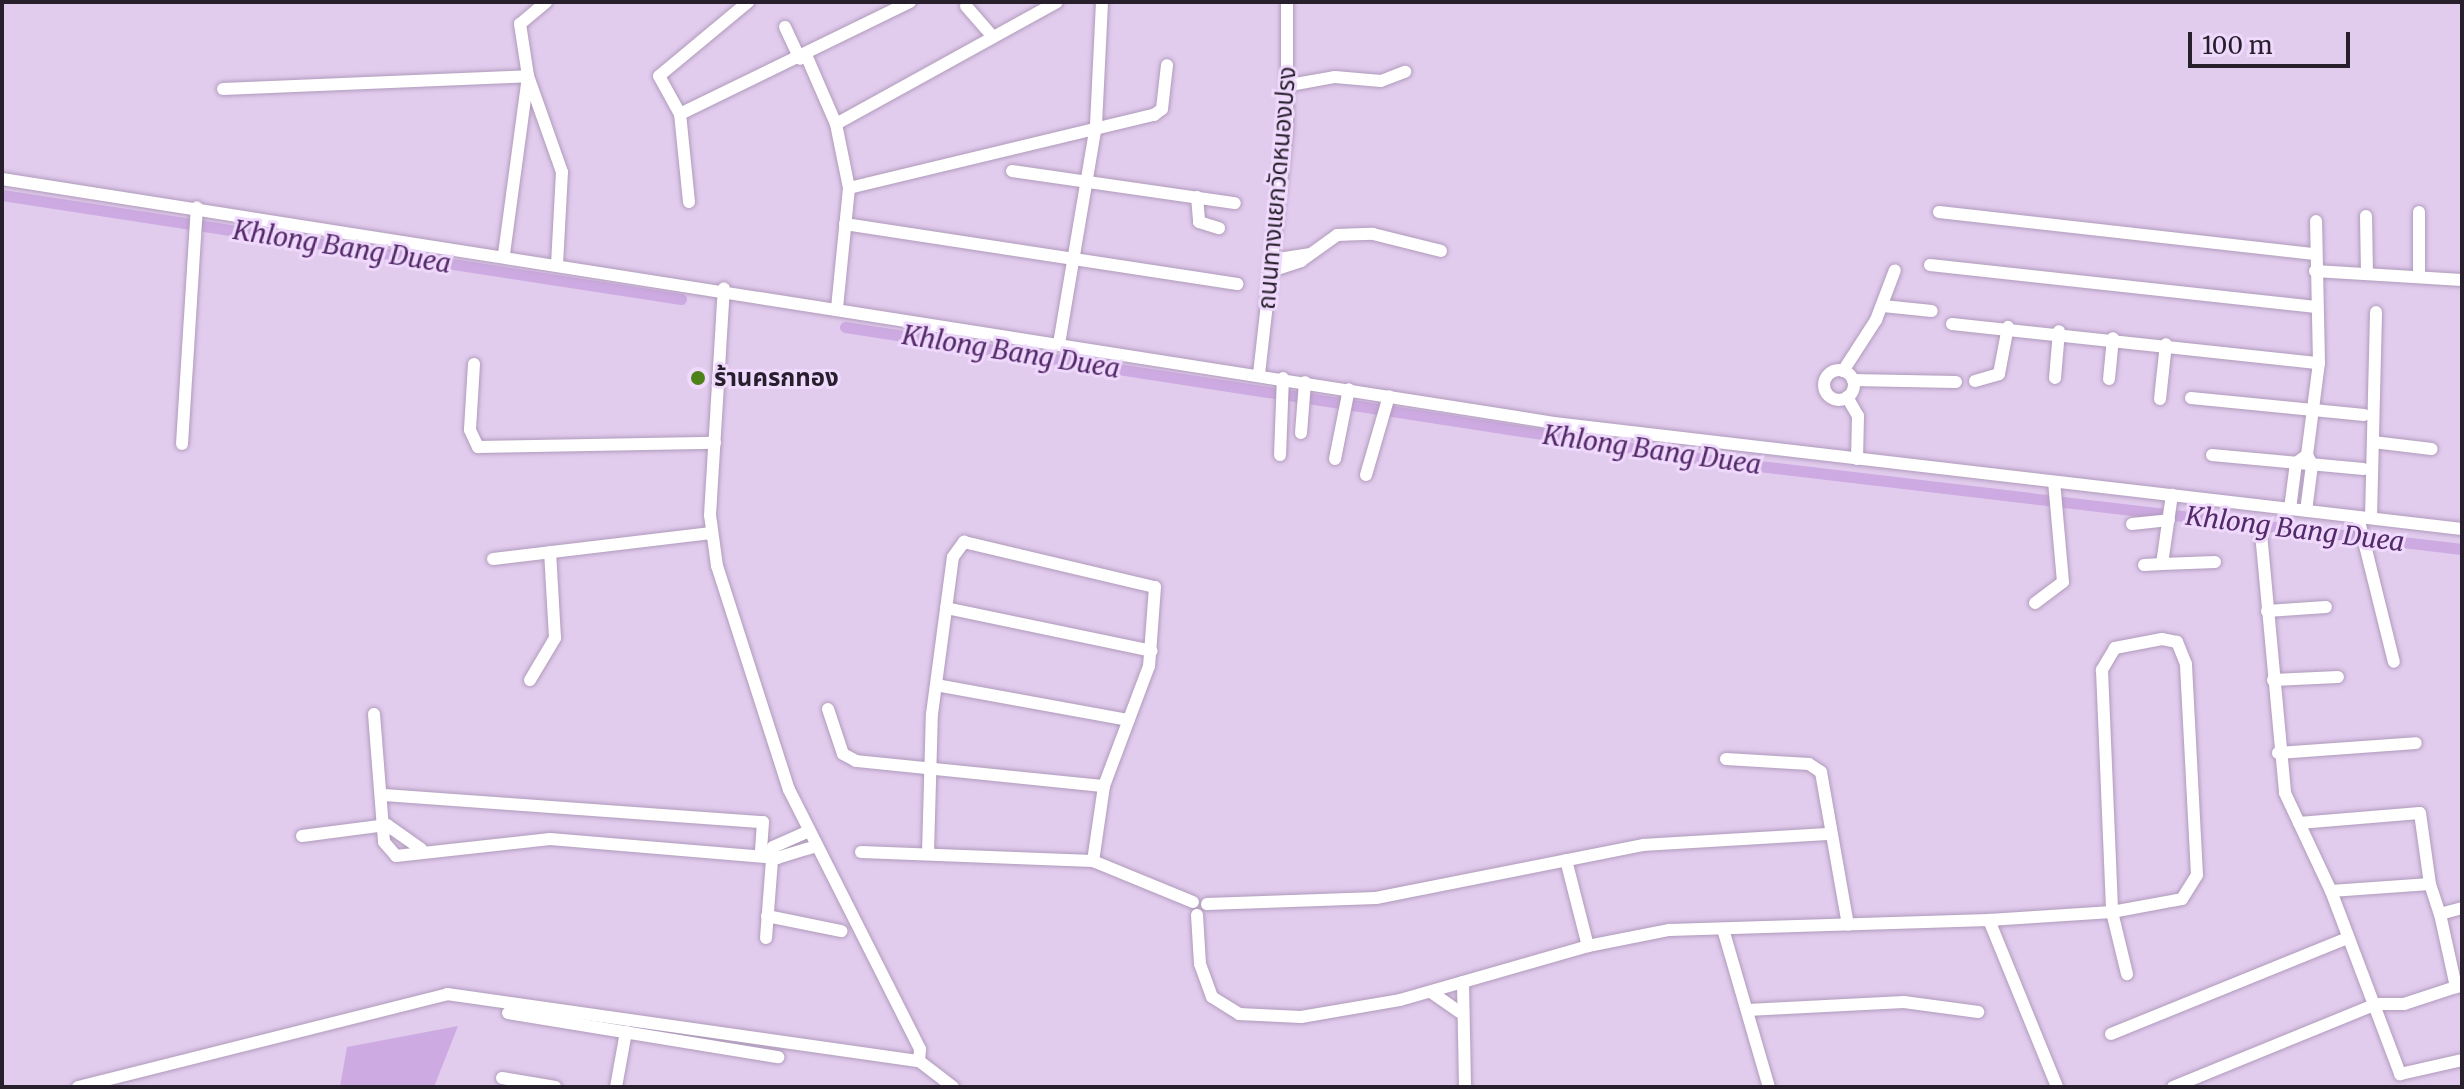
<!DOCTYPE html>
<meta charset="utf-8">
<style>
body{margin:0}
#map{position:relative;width:2464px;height:1089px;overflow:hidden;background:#e2ccee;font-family:Merriweather,"Noto Sans Thai",serif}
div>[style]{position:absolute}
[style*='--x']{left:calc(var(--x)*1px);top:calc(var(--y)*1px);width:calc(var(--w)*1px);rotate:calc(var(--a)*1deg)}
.water>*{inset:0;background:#cdaae1}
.canal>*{height:11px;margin:-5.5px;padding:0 5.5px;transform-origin:5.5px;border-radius:5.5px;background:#cdaae1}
.roads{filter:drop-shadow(0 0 2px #b09bbb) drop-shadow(0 0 2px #b09bbb)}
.minor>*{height:12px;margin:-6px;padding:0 6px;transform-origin:6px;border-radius:6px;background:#fff}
.minor>.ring{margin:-6px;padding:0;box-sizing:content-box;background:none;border:12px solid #fff;border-radius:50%}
.dots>*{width:22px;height:22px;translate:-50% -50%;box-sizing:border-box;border:4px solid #efd9fc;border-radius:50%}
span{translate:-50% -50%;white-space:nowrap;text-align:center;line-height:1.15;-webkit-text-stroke:6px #efd9fc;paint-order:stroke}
.street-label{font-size:24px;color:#271f2b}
.poi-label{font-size:24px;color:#271f2b;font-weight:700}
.left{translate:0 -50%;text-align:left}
.water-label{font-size:26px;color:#542969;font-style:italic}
.frame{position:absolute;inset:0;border:4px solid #271f2b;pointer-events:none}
.scale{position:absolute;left:2188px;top:32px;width:162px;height:36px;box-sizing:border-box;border:4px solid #271f2b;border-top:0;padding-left:10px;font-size:24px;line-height:28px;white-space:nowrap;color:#271f2b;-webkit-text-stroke:6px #efd9fc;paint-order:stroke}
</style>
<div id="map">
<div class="water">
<div style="clip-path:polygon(458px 1026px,434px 1087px,340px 1087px,347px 1047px)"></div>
</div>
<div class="canal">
<div style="--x:2;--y:195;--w:687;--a:8.71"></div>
<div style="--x:845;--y:327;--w:882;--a:8.74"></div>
<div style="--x:1717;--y:461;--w:750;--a:6.74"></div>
</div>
<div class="roads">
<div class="minor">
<div style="--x:966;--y:6;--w:41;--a:48.9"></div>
<div style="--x:785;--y:27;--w:35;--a:65"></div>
<div style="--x:806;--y:55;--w:75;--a:66.5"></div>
<div style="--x:836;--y:124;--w:65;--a:78.5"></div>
<div style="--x:849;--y:188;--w:121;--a:95.7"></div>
<div style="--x:1290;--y:85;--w:46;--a:-10.1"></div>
<div style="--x:1335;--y:77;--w:46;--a:5"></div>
<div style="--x:1381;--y:81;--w:26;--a:-21"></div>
<div style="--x:223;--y:89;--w:305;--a:-2.4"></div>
<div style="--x:528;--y:76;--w:102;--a:70.5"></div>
<div style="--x:562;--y:172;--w:91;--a:93.1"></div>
<div style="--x:680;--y:114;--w:256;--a:-26"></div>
<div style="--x:836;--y:124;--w:252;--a:-28.9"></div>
<div style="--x:1012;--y:171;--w:225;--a:8.2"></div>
<div style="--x:2;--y:179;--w:1571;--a:8.93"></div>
<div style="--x:1554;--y:423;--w:914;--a:6.66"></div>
<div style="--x:849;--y:188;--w:314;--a:-13.5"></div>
<div style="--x:1154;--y:115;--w:10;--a:-37"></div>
<div style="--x:1162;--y:109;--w:44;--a:-83.5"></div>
<div style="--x:1197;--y:197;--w:25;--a:85"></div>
<div style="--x:1199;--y:222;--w:21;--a:17"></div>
<div style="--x:689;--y:202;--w:88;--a:-95.8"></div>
<div style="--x:680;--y:114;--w:43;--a:-118.9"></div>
<div style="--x:659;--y:76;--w:116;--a:-39.7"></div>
<div style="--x:1939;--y:212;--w:378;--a:6.4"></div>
<div style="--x:2366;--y:216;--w:58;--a:89"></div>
<div style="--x:845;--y:224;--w:397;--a:8.7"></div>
<div style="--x:504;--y:254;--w:180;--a:-82.3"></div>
<div style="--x:528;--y:76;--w:53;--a:-98.7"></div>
<div style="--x:520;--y:24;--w:34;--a:-40"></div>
<div style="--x:1272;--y:260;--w:36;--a:-9"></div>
<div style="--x:1930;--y:265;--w:386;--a:6.2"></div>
<div style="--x:1271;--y:271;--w:32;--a:-18"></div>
<div style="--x:1301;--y:261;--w:44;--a:-35.8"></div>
<div style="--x:1337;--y:235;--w:36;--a:-2"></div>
<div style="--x:1373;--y:234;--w:70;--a:14"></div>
<div style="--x:2315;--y:271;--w:147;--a:3.5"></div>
<div style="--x:2419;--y:277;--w:65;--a:-90"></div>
<div style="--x:1883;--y:306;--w:49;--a:5.8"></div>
<div style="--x:1952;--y:324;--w:369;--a:6.1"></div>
<div style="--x:1059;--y:344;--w:222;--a:-80.4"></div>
<div style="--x:1096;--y:125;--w:123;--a:-87.2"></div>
<div style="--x:474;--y:364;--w:66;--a:93.5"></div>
<div style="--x:470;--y:430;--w:19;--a:65"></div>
<div style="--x:478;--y:447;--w:237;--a:-1"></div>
<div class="ring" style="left:1824px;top:370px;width:18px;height:18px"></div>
<div style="--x:1843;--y:371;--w:61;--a:-57.1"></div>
<div style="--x:1876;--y:320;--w:53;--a:-69.2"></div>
<div style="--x:1259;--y:374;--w:248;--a:-83.5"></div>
<div style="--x:1287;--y:128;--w:126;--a:-90"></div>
<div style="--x:2055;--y:378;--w:47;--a:-85.1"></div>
<div style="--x:2109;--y:379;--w:41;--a:-84.4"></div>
<div style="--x:1853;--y:380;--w:103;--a:1.1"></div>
<div style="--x:1975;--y:381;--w:25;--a:-16"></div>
<div style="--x:1999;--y:374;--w:48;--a:-79.2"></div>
<div style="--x:1847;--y:397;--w:22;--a:60"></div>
<div style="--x:1858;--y:416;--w:43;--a:91.3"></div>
<div style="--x:2191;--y:398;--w:174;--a:5.6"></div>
<div style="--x:2160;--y:399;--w:55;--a:-83.8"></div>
<div style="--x:1301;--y:433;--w:51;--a:-85.5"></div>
<div style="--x:2373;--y:442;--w:59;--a:6.8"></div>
<div style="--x:182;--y:444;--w:237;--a:-86.4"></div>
<div style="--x:1280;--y:455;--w:77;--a:-87.8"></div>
<div style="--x:2212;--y:455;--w:152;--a:5.3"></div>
<div style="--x:2307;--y:455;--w:93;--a:-82.6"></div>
<div style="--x:2319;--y:363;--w:142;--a:-91.2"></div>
<div style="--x:1335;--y:459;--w:71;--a:-78.7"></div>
<div style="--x:1366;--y:475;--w:82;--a:-73.8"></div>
<div style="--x:2290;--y:509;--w:46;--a:-82.6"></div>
<div style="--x:2296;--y:463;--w:14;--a:-36"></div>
<div style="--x:2307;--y:455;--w:11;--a:63"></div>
<div style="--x:2312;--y:465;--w:46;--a:97.4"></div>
<div style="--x:2358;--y:517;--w:149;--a:76.1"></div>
<div style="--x:2371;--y:518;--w:206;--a:-88.6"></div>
<div style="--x:2132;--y:524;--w:37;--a:-6"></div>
<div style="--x:2261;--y:533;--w:261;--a:84.7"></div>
<div style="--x:2285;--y:793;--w:108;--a:64.9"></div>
<div style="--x:2331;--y:891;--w:196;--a:69.3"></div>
<div style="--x:2400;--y:1074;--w:64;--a:-12.7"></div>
<div style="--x:493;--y:559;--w:220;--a:-6.8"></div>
<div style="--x:2162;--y:564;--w:53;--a:-2.2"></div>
<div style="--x:2144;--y:565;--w:18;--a:-3"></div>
<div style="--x:2162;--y:564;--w:70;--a:-81.8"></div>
<div style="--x:2035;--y:603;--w:35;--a:-37"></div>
<div style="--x:2063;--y:582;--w:100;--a:-95.1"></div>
<div style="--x:946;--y:608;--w:210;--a:11.8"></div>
<div style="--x:2267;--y:611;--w:59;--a:-3.9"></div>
<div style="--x:530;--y:680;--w:49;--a:-59.2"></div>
<div style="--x:555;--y:638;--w:86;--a:-93.3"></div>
<div style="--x:2273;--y:680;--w:65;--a:-2.6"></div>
<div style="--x:936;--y:685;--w:196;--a:10.3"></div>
<div style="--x:828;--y:709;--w:47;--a:71.6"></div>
<div style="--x:843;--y:754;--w:15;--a:28"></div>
<div style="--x:856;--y:761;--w:249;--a:5.8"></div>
<div style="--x:374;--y:714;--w:128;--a:85.5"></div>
<div style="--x:384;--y:842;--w:18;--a:49"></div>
<div style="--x:396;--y:856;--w:155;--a:-6.3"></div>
<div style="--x:550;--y:839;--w:228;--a:4.8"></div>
<div style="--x:777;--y:858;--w:38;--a:-17"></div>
<div style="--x:2278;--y:753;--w:138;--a:-4.1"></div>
<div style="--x:1726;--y:759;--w:83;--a:3.4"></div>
<div style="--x:1809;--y:764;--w:14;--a:34"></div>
<div style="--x:1821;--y:772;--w:155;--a:80"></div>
<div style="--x:384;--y:795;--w:380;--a:4.1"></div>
<div style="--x:763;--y:822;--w:31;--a:94"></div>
<div style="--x:2299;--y:823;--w:121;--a:-4.7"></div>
<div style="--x:2420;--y:813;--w:72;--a:82"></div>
<div style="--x:387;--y:825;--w:42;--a:35.2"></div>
<div style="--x:302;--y:836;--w:86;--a:-7.4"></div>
<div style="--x:861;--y:852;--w:232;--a:2.2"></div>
<div style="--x:1093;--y:861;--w:108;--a:22.3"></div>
<div style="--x:928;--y:853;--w:139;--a:-88.4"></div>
<div style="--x:932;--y:714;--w:158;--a:-82.4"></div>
<div style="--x:953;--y:557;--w:19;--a:-54"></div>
<div style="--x:964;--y:542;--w:196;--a:13.3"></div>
<div style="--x:1155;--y:587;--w:79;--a:94.3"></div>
<div style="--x:1149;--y:666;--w:128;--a:110.6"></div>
<div style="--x:1104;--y:786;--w:76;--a:98.3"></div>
<div style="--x:1566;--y:860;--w:89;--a:75.7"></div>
<div style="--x:2331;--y:891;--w:99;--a:-4"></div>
<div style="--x:2430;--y:884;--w:32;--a:72"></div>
<div style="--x:2440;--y:914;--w:23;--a:-15"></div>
<div style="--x:1207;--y:904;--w:169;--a:-2"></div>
<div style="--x:1376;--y:898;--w:273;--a:-11.2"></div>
<div style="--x:1644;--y:845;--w:186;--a:-3.4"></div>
<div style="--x:2440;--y:914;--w:75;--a:77.6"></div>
<div style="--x:1197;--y:915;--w:49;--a:86.5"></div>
<div style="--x:1200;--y:964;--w:35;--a:70"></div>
<div style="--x:1212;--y:997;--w:32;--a:32"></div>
<div style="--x:1239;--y:1014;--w:62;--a:2.8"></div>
<div style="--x:1301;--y:1017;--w:100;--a:-9.7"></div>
<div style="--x:1400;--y:1000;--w:196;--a:-16"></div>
<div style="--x:1588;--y:946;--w:83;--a:-11.2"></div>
<div style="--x:1669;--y:930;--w:320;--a:-1.8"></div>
<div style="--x:1989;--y:920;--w:123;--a:-3.7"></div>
<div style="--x:2112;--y:912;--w:71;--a:-10.5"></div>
<div style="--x:2182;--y:899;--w:28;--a:-58"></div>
<div style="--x:2197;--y:875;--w:211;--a:-93"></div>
<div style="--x:2186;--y:664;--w:24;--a:-112"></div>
<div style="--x:2177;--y:642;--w:15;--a:-169"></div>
<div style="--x:2162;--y:639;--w:48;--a:169.2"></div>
<div style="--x:2115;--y:648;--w:26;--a:121"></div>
<div style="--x:2102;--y:670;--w:242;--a:87.6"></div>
<div style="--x:2112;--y:912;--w:64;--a:76.4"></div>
<div style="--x:767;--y:916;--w:76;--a:11.5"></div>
<div style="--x:1989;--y:920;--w:180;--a:67.8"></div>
<div style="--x:1723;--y:929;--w:165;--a:73.8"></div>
<div style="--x:766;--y:938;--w:91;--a:-85.6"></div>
<div style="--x:773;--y:847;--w:37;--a:-24"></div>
<div style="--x:1463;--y:982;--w:105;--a:88.9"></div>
<div style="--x:1431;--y:992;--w:35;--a:35"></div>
<div style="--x:1747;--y:1010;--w:157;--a:-2.9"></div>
<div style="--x:1904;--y:1002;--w:75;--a:7.7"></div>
<div style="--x:508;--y:1013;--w:274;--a:9.3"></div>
<div style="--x:2111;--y:1034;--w:256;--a:-22.1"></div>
<div style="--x:919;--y:1061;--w:43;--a:37.4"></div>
<div style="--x:502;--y:1078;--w:54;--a:9.6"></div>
<div style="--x:78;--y:1087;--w:381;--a:-14.1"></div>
<div style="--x:447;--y:994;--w:477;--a:8.1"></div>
<div style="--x:919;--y:1061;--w:12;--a:-85"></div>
<div style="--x:920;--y:1049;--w:290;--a:-116.8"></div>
<div style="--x:789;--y:790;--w:235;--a:-107.8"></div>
<div style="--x:717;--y:566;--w:51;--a:-97.8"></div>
<div style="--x:710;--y:515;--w:227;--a:-86.5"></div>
<div style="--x:616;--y:1087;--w:56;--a:-79.7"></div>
<div style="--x:2173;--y:1087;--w:219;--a:-22.2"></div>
<div style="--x:2376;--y:1004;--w:28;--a:0"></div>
<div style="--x:2404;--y:1004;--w:61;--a:-18.1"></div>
</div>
</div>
<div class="dots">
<div style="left:698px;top:378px;background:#4d8219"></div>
</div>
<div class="street-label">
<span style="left:1277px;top:188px;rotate:-85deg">ถนนทางแยกวัดหนองปรง</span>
</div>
<div class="poi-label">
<span class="left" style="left:714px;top:378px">ร้านครกทอง</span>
</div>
<div class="water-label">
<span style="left:342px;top:247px;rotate:9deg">Khlong Bang Duea</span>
<span style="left:1011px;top:352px;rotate:9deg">Khlong Bang Duea</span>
<span style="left:1652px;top:450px;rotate:8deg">Khlong Bang Duea</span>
<span style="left:2295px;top:529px;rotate:7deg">Khlong Bang Duea</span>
</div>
<div class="frame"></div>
<div class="scale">100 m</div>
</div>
